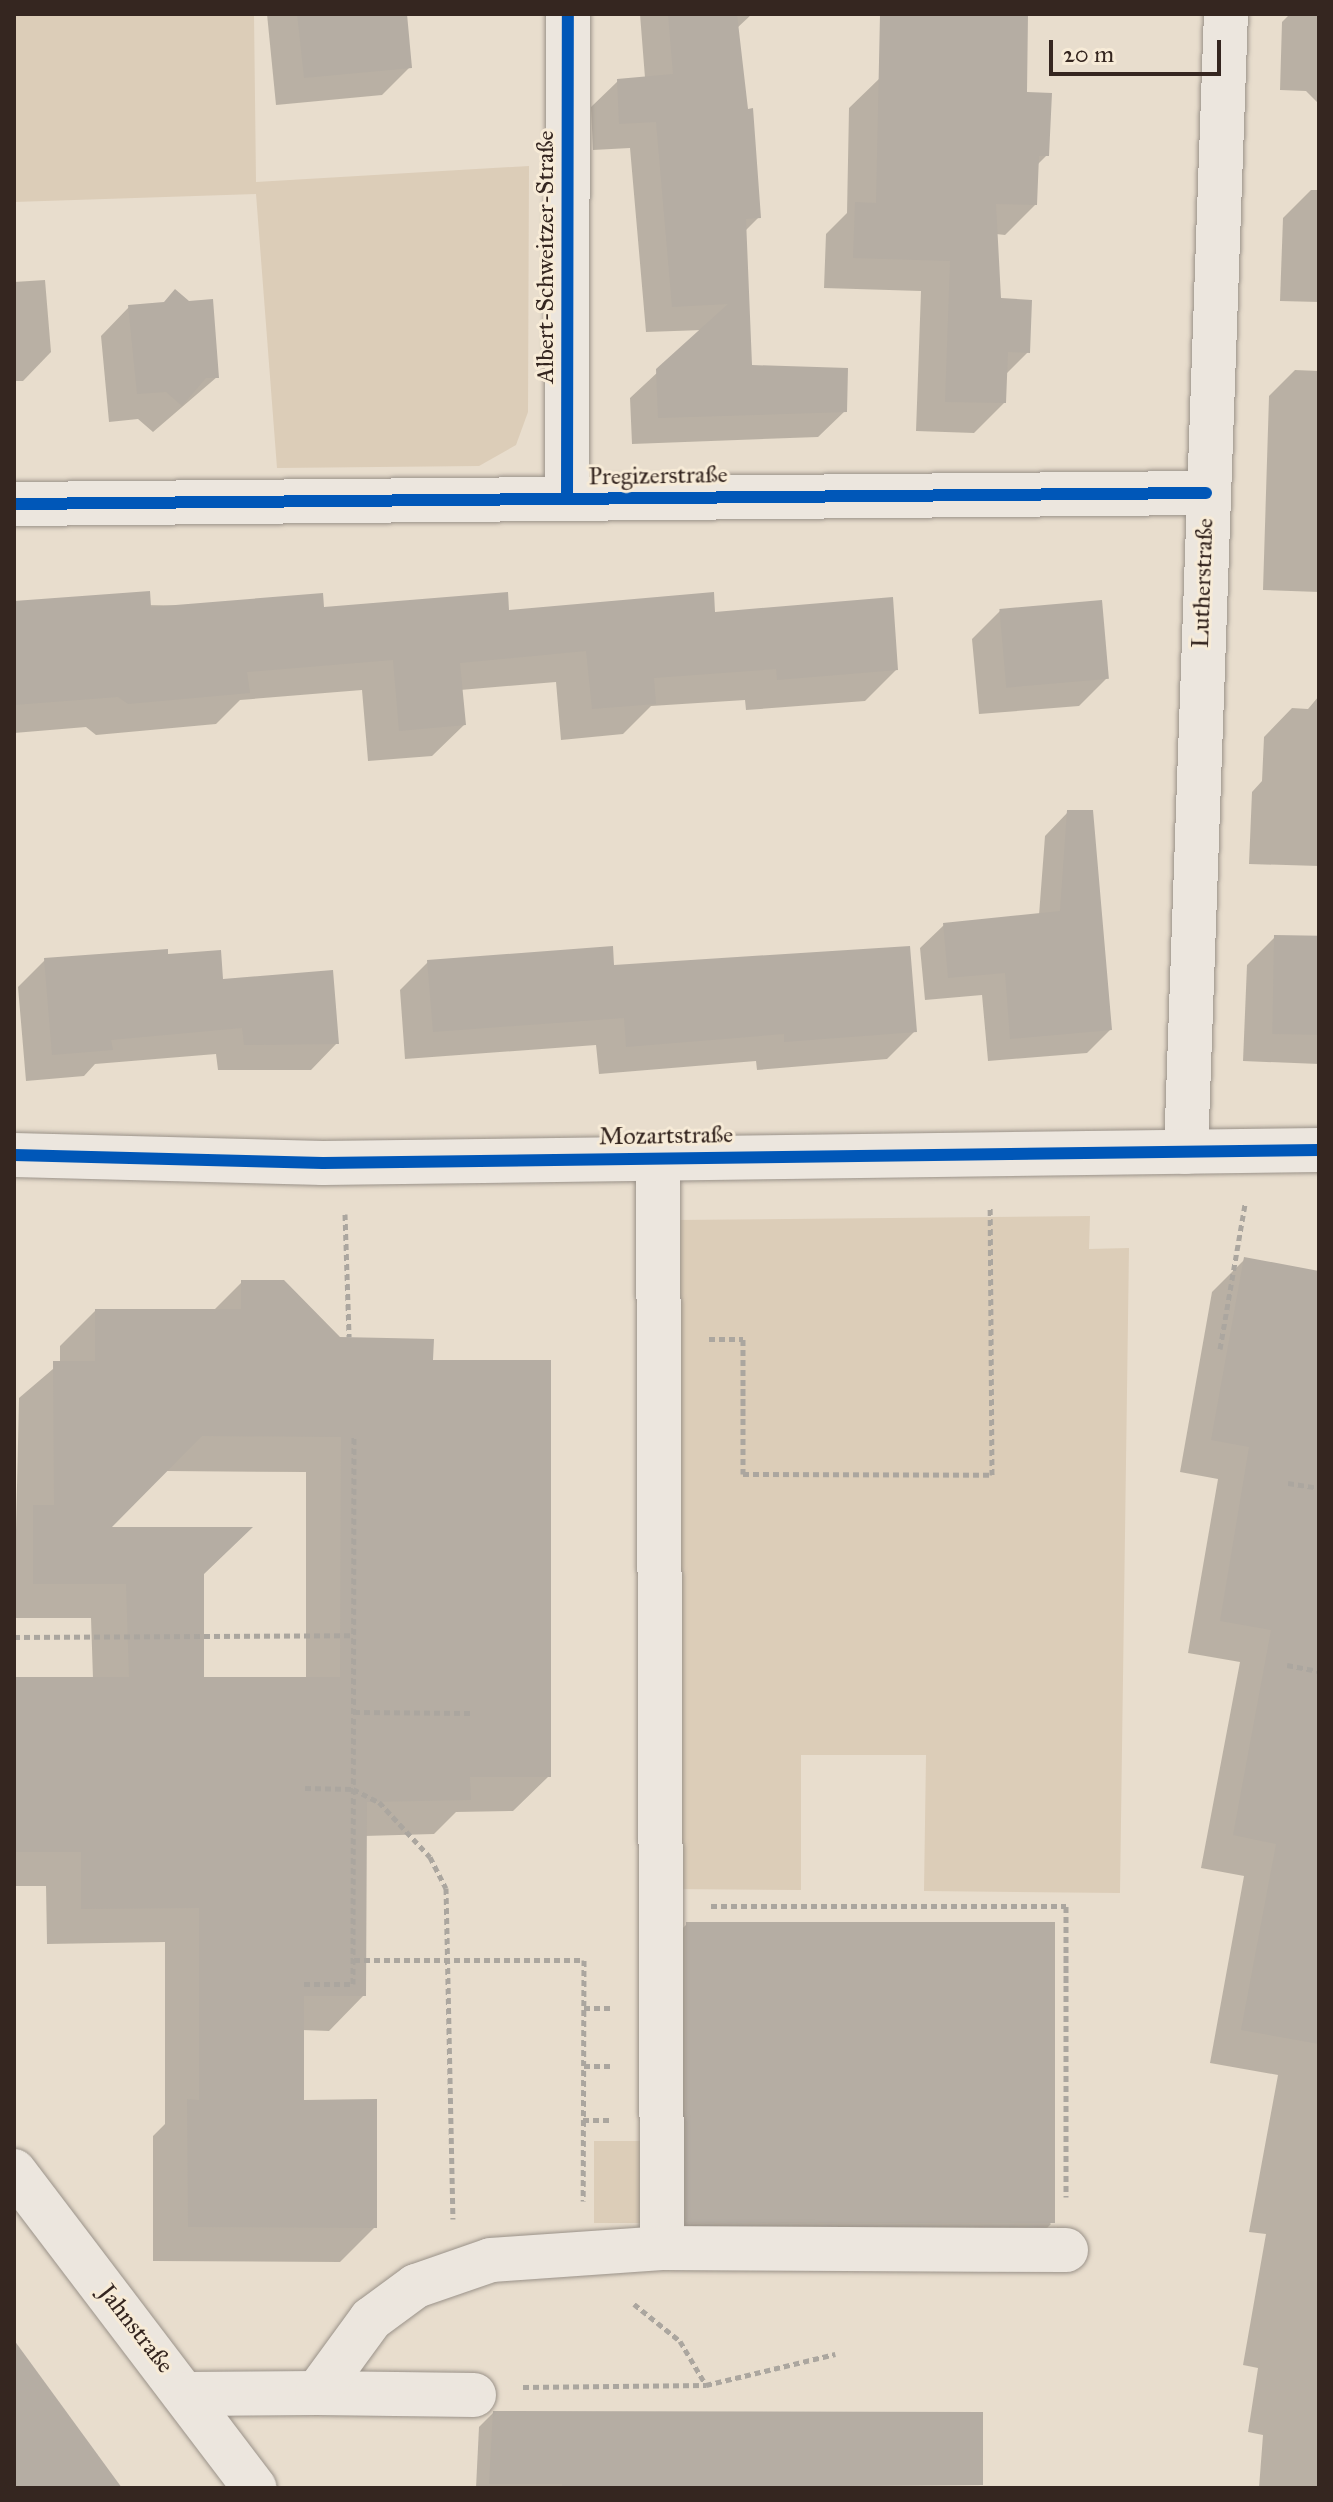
<!DOCTYPE html>
<meta charset="utf-8">
<style>
body{margin:0}
#map{position:relative;width:1333px;height:2502px;overflow:hidden;background:#e8ddcd;font-family:"IM FELL Great Primer",serif}
div>[style]{position:absolute}
[style*='--x']{left:calc(var(--x)*1px);top:calc(var(--y)*1px);width:calc(var(--w)*1px);rotate:calc(var(--a)*1deg)}
.green>*{inset:0;background:#dccdb8;transform-origin:0 0}
.shadow>*{inset:0;background:#0003}
.building>*{inset:0;background:#b5ada3;transform-origin:0 0}
.path>*{height:5px;margin-top:-2.5px;transform-origin:0;background:repeating-linear-gradient(90deg,#aba69f 0 6px,transparent 0 10px)}
.roads{filter:drop-shadow(0 0 2px #9a9289) drop-shadow(0 0 2px #9a9289)}
.minor>*{height:44px;margin:-22px;padding:0 22px;transform-origin:22px;border-radius:22px;background:#ece6de}
.cycleway>*{height:12px;margin:-6px;padding:0 6px;transform-origin:6px;border-radius:6px;background:#0057b8}
span{translate:-50% -50%;white-space:nowrap;text-align:center;line-height:1.15;-webkit-text-stroke:6px #f7ebd7;paint-order:stroke}
.street-label{font-size:24px;color:#352620}
.frame{position:absolute;inset:0;border:16px solid #352620;pointer-events:none}
.scale{position:absolute;left:1049px;top:40px;width:172px;height:36px;box-sizing:border-box;border:4px solid #352620;border-top:0;padding-left:10px;font-size:24px;line-height:28px;white-space:nowrap;color:#352620;-webkit-text-stroke:6px #f7ebd7;paint-order:stroke}
</style>
<div id="map">
<div class="green">
<div style="clip-path:polygon(14px 14px,254px 14px,256px 182px,529px 166px,528px 412px,516px 445px,479px 466px,277px 468px,256px 194px,14px 202px)"></div>
<div style="clip-path:polygon(1090px 1216px,1089px 1249px,1129px 1248px,1120px 1893px,924px 1891px,926px 1755px,801px 1755px,801px 1890px,671px 1889px,674px 1220px)"></div>
<div style="left:594px;top:2141px;width:54px;height:82px"></div>
</div>
<div class="shadow">
<div style="clip-path:polygon(267px 14px,405px 14px,410px 67px,382px 95px,276px 105px)"></div>
<div style="clip-path:polygon(640px 14px,752px 14px,736px 29px,759px 217px,745px 231px,751px 367px,845px 411px,818px 437px,632px 444px,630px 398px,703px 330px,646px 332px,630px 148px,593px 150px,591px 107px,618px 81px,645px 78px)"></div>
<div style="clip-path:polygon(907px 14px,1026px 14px,1025px 94px,1047px 155px,1037px 165px,1035px 205px,1005px 235px,996px 234px,1000px 300px,1028px 352px,1005px 375px,1004px 403px,974px 433px,916px 431px,921px 291px,824px 288px,826px 234px,847px 213px,849px 108px,880px 78px)"></div>
<div style="clip-path:polygon(1290px 14px,1319px 14px,1319px 104px,1306px 91px,1280px 90px,1282px 22px)"></div>
<div style="clip-path:polygon(1311px 190px,1319px 190px,1319px 302px,1280px 301px,1283px 218px)"></div>
<div style="clip-path:polygon(45px 280px,51px 352px,23px 381px,14px 381px,14px 282px)"></div>
<div style="clip-path:polygon(129px 307px,217px 377px,153px 432px,138px 419px,109px 422px,101px 336px)"></div>
<div style="clip-path:polygon(1295px 370px,1319px 371px,1319px 592px,1263px 590px,1269px 396px)"></div>
<div style="clip-path:polygon(14px 603px,714px 614px,896px 670px,865px 701px,746px 710px,745px 700px,651px 706px,623px 734px,561px 740px,556px 682px,460px 690px,464px 725px,432px 756px,368px 761px,362px 690px,240px 700px,216px 724px,96px 735px,86px 727px,14px 733px)"></div>
<div style="clip-path:polygon(1000px 611px,1107px 678px,1079px 706px,979px 714px,972px 639px)"></div>
<div style="clip-path:polygon(1319px 696px,1319px 866px,1249px 864px,1252px 792px,1262px 781px,1264px 737px,1292px 708px,1308px 709px)"></div>
<div style="clip-path:polygon(1068px 812px,1110px 1030px,1087px 1053px,988px 1061px,982px 995px,925px 1000px,920px 948px,944px 925px,1039px 915px,1045px 836px)"></div>
<div style="clip-path:polygon(1275px 937px,1319px 937px,1319px 1064px,1243px 1061px,1247px 965px)"></div>
<div style="clip-path:polygon(166px 956px,222px 981px,337px 1043px,311px 1070px,218px 1070px,216px 1054px,95px 1064px,84px 1076px,26px 1081px,18px 987px,45px 960px)"></div>
<div style="clip-path:polygon(428px 962px,612px 967px,915px 1031px,887px 1059px,757px 1070px,756px 1061px,599px 1074px,596px 1045px,405px 1059px,400px 990px)"></div>
<div style="clip-path:polygon(1245px 1259px,1319px 1273px,1319px 2488px,1259px 2488px,1263px 2435px,1248px 2432px,1258px 2368px,1243px 2365px,1266px 2234px,1249px 2232px,1278px 2075px,1210px 2063px,1244px 1876px,1201px 1868px,1240px 1662px,1188px 1653px,1218px 1479px,1180px 1472px,1212px 1292px)"></div>
<div style="clip-path:polygon(evenodd,242px 1282px,339px 1339px,431px 1362px,549px 1776px,513px 1811px,456px 1812px,434px 1834px,364px 1836px,364px 1995px,329px 2031px,302px 2030px,302px 2102px,375px 2227px,340px 2262px,153px 2261px,153px 2136px,165px 2124px,165px 1942px,47px 1944px,46px 1886px,14px 1886px,14px 1679px,93px 1679px,91px 1618px,14px 1618px,19px 1398px,60px 1363px,60px 1346px,95px 1311px,213px 1311px,242px 1282px,165px 1471px,306px 1472px,306px 1679px,202px 1679px,202px 1575px,107px 1529px,165px 1471px)"></div>
<div style="clip-path:polygon(687px 1924px,1051px 2224px,1011px 2264px,648px 2262px,646px 1964px)"></div>
<div style="clip-path:polygon(493px 2413px,981px 2485px,476px 2488px,479px 2427px)"></div>
</div>
<div class="building">
<div style="clip-path:polygon(297px 14px,407px 14px,412px 68px,304px 78px)"></div>
<div style="clip-path:polygon(668px 14px,737px 14px,748px 109px,753px 108px,761px 218px,746px 219px,752px 365px,848px 368px,847px 412px,658px 418px,656px 369px,728px 304px,672px 307px,656px 122px,619px 124px,617px 79px,673px 74px)"></div>
<div style="clip-path:polygon(880px 14px,1028px 14px,1027px 92px,1052px 93px,1049px 156px,1039px 156px,1037px 205px,996px 204px,1001px 298px,1032px 300px,1030px 353px,1008px 352px,1006px 403px,945px 402px,950px 261px,853px 258px,855px 202px,876px 203px)"></div>
<div style="clip-path:polygon(175px 289px,189px 301px,213px 299px,219px 378px,206px 378px,182px 406px,166px 392px,137px 394px,128px 305px,164px 302px)"></div>
<div style="clip-path:polygon(150px 591px,151px 607px,323px 593px,324px 607px,508px 592px,509px 610px,714px 592px,715px 612px,893px 597px,898px 670px,777px 680px,776px 669px,654px 678px,656px 704px,592px 709px,586px 651px,460px 663px,466px 725px,399px 731px,393px 660px,247px 672px,250px 693px,128px 704px,118px 697px,14px 705px,14px 601px)"></div>
<div style="left:1102px;top:600px;width:79px;height:103px;rotate:85deg"></div>
<div style="clip-path:polygon(1067px 810px,1093px 810px,1112px 1030px,1010px 1039px,1005px 973px,948px 978px,943px 923px,1060px 911px)"></div>
<div style="left:1274px;top:935px;width:45px;height:99px;rotate:1deg"></div>
<div style="clip-path:polygon(613px 946px,614px 965px,910px 946px,917px 1032px,784px 1042px,784px 1034px,626px 1047px,624px 1018px,433px 1032px,427px 960px)"></div>
<div style="clip-path:polygon(168px 949px,168px 954px,221px 950px,223px 979px,333px 970px,339px 1044px,244px 1045px,242px 1028px,111px 1040px,113px 1050px,52px 1055px,44px 958px)"></div>
<div style="clip-path:polygon(1244px 1257px,1319px 1271px,1319px 2044px,1241px 2030px,1276px 1844px,1233px 1835px,1271px 1630px,1220px 1621px,1249px 1447px,1211px 1440px)"></div>
<div style="clip-path:polygon(evenodd,241px 1280px,284px 1280px,340px 1337px,434px 1339px,433px 1360px,551px 1360px,551px 1777px,470px 1777px,471px 1800px,367px 1802px,366px 1996px,304px 1996px,304px 2100px,377px 2099px,377px 2228px,188px 2227px,187px 2099px,199px 2100px,199px 1908px,81px 1909px,81px 1852px,14px 1852px,14px 1677px,129px 1677px,126px 1584px,33px 1584px,33px 1505px,54px 1505px,53px 1361px,95px 1361px,95px 1309px,241px 1309px,241px 1280px,202px 1436px,341px 1437px,340px 1677px,204px 1677px,204px 1574px,253px 1527px,112px 1527px,202px 1436px)"></div>
<div style="left:686px;top:1922px;width:369px;height:301px"></div>
<div style="clip-path:polygon(14px 2340px,122px 2488px,14px 2488px)"></div>
<div style="clip-path:polygon(493px 2411px,983px 2412px,983px 2485px,562px 2488px,562px 2484px,489px 2484px)"></div>
</div>
<div class="path">
<div style="--x:345;--y:1214;--w:123;--a:88.1"></div>
<div style="--x:709;--y:1339;--w:34;--a:0"></div>
<div style="--x:743;--y:1339;--w:135;--a:90"></div>
<div style="--x:743;--y:1474;--w:249;--a:0.2"></div>
<div style="--x:992;--y:1475;--w:269;--a:-90.4"></div>
<div style="--x:1220;--y:1349;--w:147;--a:-80.2"></div>
<div style="--x:1288;--y:1483;--w:31;--a:9"></div>
<div style="--x:14;--y:1637;--w:340;--a:-0.3"></div>
<div style="--x:1287;--y:1665;--w:33;--a:11"></div>
<div style="--x:354;--y:1712;--w:117;--a:0.5"></div>
<div style="--x:305;--y:1788;--w:48;--a:1.2"></div>
<div style="--x:353;--y:1789;--w:29;--a:27"></div>
<div style="--x:379;--y:1802;--w:75;--a:47.2"></div>
<div style="--x:430;--y:1857;--w:35;--a:63"></div>
<div style="--x:446;--y:1888;--w:331;--a:88.8"></div>
<div style="--x:711;--y:1906;--w:355;--a:0"></div>
<div style="--x:1066;--y:1906;--w:291;--a:90"></div>
<div style="--x:354;--y:1960;--w:230;--a:0"></div>
<div style="--x:584;--y:1960;--w:241;--a:90.2"></div>
<div style="--x:304;--y:1984;--w:49;--a:0"></div>
<div style="--x:353;--y:1984;--w:547;--a:-89.9"></div>
<div style="--x:584;--y:2008;--w:26;--a:0"></div>
<div style="--x:584;--y:2066;--w:27;--a:0"></div>
<div style="--x:583;--y:2120;--w:28;--a:0"></div>
<div style="--x:634;--y:2304;--w:59;--a:38.8"></div>
<div style="--x:680;--y:2341;--w:51;--a:59.4"></div>
<div style="--x:706;--y:2385;--w:133;--a:-13.5"></div>
<div style="--x:523;--y:2387;--w:183;--a:-0.6"></div>
</div>
<div class="roads">
<div class="minor">
<div style="--x:567;--y:499;--w:485;--a:-89.9"></div>
<div style="--x:14;--y:504;--w:1192;--a:-0.53"></div>
<div style="--x:1186;--y:1152;--w:1139;--a:-87.99"></div>
<div style="--x:14;--y:1155;--w:309;--a:1.5"></div>
<div style="--x:323;--y:1163;--w:996;--a:-0.75"></div>
<div style="--x:658;--y:1158;--w:1090;--a:89.79"></div>
<div style="--x:14;--y:2171;--w:398;--a:52.8"></div>
<div style="--x:317;--y:2393;--w:157;--a:0.7"></div>
<div style="--x:186;--y:2394;--w:131;--a:-0.4"></div>
<div style="--x:317;--y:2393;--w:92;--a:-53.9"></div>
<div style="--x:371;--y:2319;--w:56;--a:-36.3"></div>
<div style="--x:416;--y:2286;--w:79;--a:-19.1"></div>
<div style="--x:491;--y:2260;--w:171;--a:-4"></div>
<div style="--x:662;--y:2248;--w:404;--a:0.3"></div>
</div>
</div>
<div class="cycleway">
<div style="--x:567;--y:499;--w:485;--a:-89.9"></div>
<div style="--x:14;--y:504;--w:1192;--a:-0.53"></div>
<div style="--x:14;--y:1155;--w:309;--a:1.5"></div>
<div style="--x:323;--y:1163;--w:996;--a:-0.75"></div>
</div>
<div class="street-label">
<span style="left:546px;top:257px;rotate:-90deg">Albert-Schweitzer-Straße</span>
<span style="left:658px;top:476px;rotate:-1deg">Pregizerstraße</span>
<span style="left:1203px;top:583px;rotate:-88deg">Lutherstraße</span>
<span style="left:666px;top:1136px;rotate:-1deg">Mozartstraße</span>
<span style="left:136px;top:2329px;rotate:52deg">Jahnstraße</span>
</div>
<div class="frame"></div>
<div class="scale">20 m</div>
</div>
